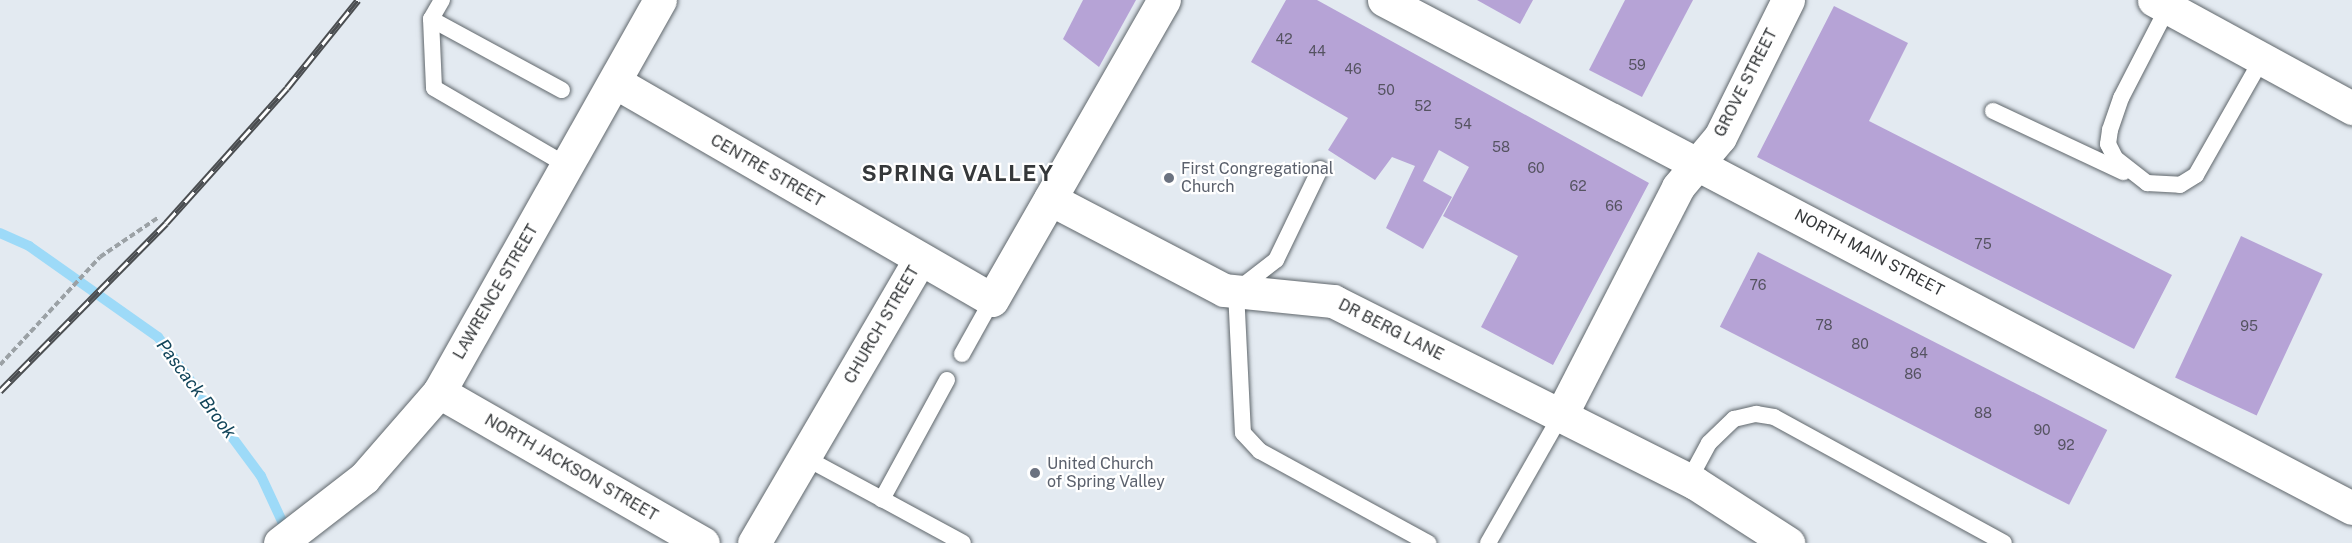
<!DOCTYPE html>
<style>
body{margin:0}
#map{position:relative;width:2352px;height:543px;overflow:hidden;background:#e3eaf1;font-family:"Public Sans",sans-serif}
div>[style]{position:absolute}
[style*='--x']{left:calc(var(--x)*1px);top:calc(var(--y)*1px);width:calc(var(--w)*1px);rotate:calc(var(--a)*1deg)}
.stream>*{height:10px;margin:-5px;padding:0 5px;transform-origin:5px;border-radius:5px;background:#9ddaf8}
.building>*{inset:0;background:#b6a3d6;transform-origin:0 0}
.path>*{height:4px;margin-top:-2px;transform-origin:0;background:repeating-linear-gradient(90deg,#9ba1a5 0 6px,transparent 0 9px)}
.roads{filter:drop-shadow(0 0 2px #60676c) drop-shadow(0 0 2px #60676c)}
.service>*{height:16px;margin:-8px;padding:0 8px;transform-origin:8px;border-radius:8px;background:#fff}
.minor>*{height:33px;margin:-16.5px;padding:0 16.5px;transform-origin:16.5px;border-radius:16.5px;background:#fff}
.secondary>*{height:33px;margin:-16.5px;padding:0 16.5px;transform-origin:16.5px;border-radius:16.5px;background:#fff}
.rail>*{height:7px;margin-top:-3.5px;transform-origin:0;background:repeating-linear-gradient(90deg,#fff 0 14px,#4b4e51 0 28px);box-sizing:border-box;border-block:2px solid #4b4e51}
.dots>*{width:16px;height:16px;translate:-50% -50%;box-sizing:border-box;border:3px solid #fff;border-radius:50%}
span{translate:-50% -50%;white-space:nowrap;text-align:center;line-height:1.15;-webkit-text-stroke:4.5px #fff;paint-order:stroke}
.number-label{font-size:14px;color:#555361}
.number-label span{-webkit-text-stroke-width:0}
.street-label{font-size:16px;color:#35383a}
.worship-label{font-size:16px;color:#5b616d}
.left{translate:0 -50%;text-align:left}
.water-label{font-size:18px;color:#12455a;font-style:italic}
.district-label{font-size:22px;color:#35383a;font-weight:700;letter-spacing:1.5px}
</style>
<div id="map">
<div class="stream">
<div style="--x:0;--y:233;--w:32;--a:24"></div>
<div style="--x:29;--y:246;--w:158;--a:35.2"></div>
<div style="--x:158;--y:337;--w:173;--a:53.5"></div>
<div style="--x:261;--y:476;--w:62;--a:65.1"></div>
</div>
<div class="building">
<div style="clip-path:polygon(1083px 0,1136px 0,1099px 67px,1063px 39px)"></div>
<div style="clip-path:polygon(1286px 0,1317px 0,1649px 183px,1553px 365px,1481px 327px,1518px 256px,1443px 216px,1469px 167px,1439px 150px,1423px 181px,1452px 197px,1423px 249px,1386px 228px,1415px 166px,1392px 157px,1375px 180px,1328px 150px,1348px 118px,1251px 62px)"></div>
<div style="clip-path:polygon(1477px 0,1533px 0,1520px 24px)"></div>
<div style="clip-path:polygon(1625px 0,1693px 0,1642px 97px,1589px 70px)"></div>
<div style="clip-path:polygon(1834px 6px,1908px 43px,1869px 121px,2172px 275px,2134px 349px,1757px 157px)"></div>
<div style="left:2241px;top:236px;width:90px;height:156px;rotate:25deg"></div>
<div style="left:1758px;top:252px;width:392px;height:84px;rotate:27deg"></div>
</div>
<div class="path">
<div style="--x:0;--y:365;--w:147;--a:-47.2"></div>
<div style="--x:100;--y:257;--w:71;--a:-34.1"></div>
</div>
<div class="roads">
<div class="service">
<div style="--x:442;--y:0;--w:22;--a:120"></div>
<div style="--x:431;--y:19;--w:149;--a:28.5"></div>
<div style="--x:2168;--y:7;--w:102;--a:117.3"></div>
<div style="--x:2121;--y:98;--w:34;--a:109"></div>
<div style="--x:2110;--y:130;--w:14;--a:98"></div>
<div style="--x:2108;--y:144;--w:16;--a:63"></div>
<div style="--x:2115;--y:158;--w:41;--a:38"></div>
<div style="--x:2147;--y:183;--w:33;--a:3"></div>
<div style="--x:2180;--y:185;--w:19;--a:-32"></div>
<div style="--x:2196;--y:175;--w:133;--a:-60.4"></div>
<div style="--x:431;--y:19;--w:69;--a:87.5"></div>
<div style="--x:434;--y:88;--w:155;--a:30.2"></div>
<div style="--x:1993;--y:111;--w:144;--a:25.1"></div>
<div style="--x:1320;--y:169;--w:101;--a:115.8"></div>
<div style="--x:1276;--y:260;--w:51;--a:142.2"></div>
<div style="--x:1236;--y:291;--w:142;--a:87.2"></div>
<div style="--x:1243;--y:433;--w:25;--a:47"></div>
<div style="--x:1260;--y:451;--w:192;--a:28.7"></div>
<div style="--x:962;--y:354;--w:62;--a:-60.9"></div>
<div style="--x:947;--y:380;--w:136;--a:118.6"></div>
<div style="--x:882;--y:499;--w:92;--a:28.5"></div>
<div style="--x:804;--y:457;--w:89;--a:28.3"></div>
<div style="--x:1689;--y:480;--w:42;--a:-61.6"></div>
<div style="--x:1709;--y:443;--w:35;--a:-44"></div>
<div style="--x:1734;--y:419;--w:23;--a:-13"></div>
<div style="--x:1756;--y:414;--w:18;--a:9"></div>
<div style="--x:1774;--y:417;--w:262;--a:28.7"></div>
<div style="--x:1488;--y:543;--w:147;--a:-60.3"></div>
</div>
<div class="minor">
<div style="--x:2154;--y:0;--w:226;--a:28.6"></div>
<div style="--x:615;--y:82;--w:435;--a:30"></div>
<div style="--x:992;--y:300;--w:346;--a:-60.2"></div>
<div style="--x:1050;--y:199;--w:196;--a:27.6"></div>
<div style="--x:1224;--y:290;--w:110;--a:5.8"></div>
<div style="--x:1333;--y:301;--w:405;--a:26.7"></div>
<div style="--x:1695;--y:483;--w:111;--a:32.8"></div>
<div style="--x:439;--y:392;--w:304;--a:29.8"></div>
<div style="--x:1561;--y:415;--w:256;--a:-62.8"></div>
<div style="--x:1678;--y:187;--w:65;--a:-50"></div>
<div style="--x:1720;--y:137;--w:153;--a:-63.6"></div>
<div style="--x:280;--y:543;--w:106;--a:-37.7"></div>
<div style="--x:364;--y:478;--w:114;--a:-48.9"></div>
<div style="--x:439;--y:392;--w:450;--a:-60.6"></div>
<div style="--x:754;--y:543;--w:329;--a:-59.7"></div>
</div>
<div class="secondary">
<div style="--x:1384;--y:0;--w:1093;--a:27.69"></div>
</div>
</div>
<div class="rail">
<div style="--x:0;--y:391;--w:236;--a:-45.3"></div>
<div style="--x:166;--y:223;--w:181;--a:-48.1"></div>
<div style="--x:287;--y:88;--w:113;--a:-51.1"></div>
</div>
<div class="dots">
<div style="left:1169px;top:178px;background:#6b7280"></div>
<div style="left:1035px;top:473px;background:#6b7280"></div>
</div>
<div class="number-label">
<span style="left:1284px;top:39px">42</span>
<span style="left:1317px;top:51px">44</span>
<span style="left:1637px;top:65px">59</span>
<span style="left:1353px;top:69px">46</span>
<span style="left:1386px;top:90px">50</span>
<span style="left:1423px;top:106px">52</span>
<span style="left:1463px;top:124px">54</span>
<span style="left:1501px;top:147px">58</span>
<span style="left:1536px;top:168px">60</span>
<span style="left:1578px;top:186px">62</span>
<span style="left:1614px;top:206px">66</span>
<span style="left:1983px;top:244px">75</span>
<span style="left:1758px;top:285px">76</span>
<span style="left:1824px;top:325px">78</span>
<span style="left:2249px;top:326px">95</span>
<span style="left:1860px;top:344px">80</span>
<span style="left:1919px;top:353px">84</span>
<span style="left:1913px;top:374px">86</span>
<span style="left:1983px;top:413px">88</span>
<span style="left:2042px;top:430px">90</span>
<span style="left:2066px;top:445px">92</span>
</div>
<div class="street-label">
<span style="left:1746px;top:83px;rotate:-63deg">GROVE STREET</span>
<span style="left:767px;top:171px;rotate:30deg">CENTRE STREET</span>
<span style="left:1869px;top:253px;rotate:28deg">NORTH MAIN STREET</span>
<span style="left:496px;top:292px;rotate:-60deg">LAWRENCE STREET</span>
<span style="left:882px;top:325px;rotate:-60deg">CHURCH STREET</span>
<span style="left:1391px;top:330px;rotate:27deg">DR BERG LANE</span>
<span style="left:571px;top:468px;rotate:30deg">NORTH JACKSON STREET</span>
</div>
<div class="worship-label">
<span class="left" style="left:1181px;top:178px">First Congregational<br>Church</span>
<span class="left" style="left:1047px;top:473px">United Church<br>of Spring Valley</span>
</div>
<div class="water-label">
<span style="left:196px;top:389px;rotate:53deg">Pascack Brook</span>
</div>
<div class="district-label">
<span style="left:958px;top:174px">SPRING VALLEY</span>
</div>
</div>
